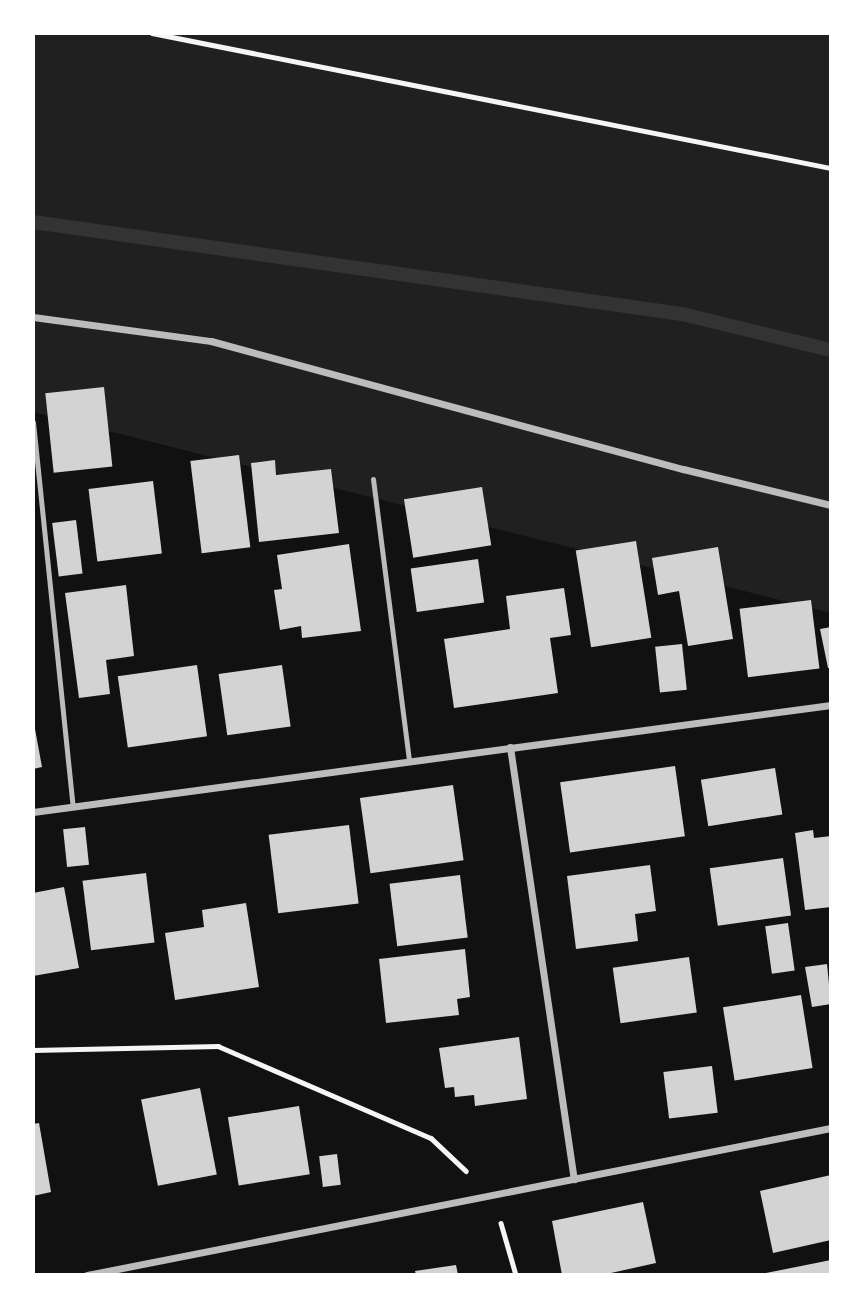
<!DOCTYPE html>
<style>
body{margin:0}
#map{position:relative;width:864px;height:1308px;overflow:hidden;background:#111;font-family:"Alegreya Sans",sans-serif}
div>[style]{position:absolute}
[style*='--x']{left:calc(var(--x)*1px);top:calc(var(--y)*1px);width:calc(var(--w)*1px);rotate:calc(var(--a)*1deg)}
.green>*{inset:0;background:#202020}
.stream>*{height:14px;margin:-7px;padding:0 7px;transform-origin:7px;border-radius:7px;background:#333}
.building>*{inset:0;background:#d3d3d3;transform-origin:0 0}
.path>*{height:4.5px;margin:-2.25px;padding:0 2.25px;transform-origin:2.25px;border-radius:2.25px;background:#f5f5f5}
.service>*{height:5px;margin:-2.5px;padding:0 2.5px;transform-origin:2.5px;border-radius:2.5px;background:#bcbcbc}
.minor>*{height:7px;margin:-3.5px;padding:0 3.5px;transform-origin:3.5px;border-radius:3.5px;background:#bcbcbc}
span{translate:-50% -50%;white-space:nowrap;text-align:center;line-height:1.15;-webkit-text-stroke:6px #fff;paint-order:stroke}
.frame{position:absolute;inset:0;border:35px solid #fff;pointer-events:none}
</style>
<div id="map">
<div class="green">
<div style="clip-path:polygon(33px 33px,831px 33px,831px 613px,33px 412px)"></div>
</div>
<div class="stream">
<div style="--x:33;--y:222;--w:655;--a:8.07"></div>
<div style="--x:682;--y:314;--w:153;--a:13.6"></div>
</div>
<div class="building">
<div style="left:104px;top:387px;width:80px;height:59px;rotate:84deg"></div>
<div style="left:239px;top:455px;width:93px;height:49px;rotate:83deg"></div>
<div style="clip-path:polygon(275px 460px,276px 475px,331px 469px,339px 533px,259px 542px,251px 463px)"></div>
<div style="left:153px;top:481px;width:73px;height:65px;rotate:83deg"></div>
<div style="left:482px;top:487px;width:59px;height:79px;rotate:81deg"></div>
<div style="left:76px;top:520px;width:54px;height:24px;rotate:83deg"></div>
<div style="left:636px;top:541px;width:98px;height:61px;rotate:81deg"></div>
<div style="clip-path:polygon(349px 544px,361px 631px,302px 638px,301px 626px,280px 630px,274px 590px,282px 589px,277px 555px)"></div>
<div style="clip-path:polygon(718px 547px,733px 639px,688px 646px,679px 591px,658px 595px,652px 558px)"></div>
<div style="left:478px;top:559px;width:44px;height:68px;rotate:82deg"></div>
<div style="clip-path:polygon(126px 585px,134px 656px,106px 660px,110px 694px,79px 698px,65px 593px)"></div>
<div style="clip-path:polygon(564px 588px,571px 635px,550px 638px,558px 693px,454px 708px,444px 639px,510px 629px,506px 596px)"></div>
<div style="left:811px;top:600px;width:69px;height:72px;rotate:83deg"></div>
<div style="clip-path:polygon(831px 627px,831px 668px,828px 668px,820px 629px)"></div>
<div style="left:682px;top:644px;width:46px;height:27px;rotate:84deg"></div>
<div style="left:197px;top:665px;width:72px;height:80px;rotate:82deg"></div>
<div style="left:282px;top:665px;width:62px;height:64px;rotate:82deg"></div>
<div style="clip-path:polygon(33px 718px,42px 767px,33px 769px)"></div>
<div style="left:675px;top:766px;width:71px;height:116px;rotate:82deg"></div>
<div style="left:775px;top:768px;width:47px;height:75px;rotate:81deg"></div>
<div style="left:453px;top:785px;width:76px;height:94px;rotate:82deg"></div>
<div style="left:349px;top:825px;width:79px;height:81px;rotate:83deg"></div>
<div style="left:85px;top:827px;width:38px;height:22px;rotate:84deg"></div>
<div style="clip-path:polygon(813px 830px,814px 838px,831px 836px,831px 907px,805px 910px,795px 833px)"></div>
<div style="left:783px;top:858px;width:58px;height:74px;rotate:82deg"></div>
<div style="clip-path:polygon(650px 865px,656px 911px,635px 914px,638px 941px,576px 949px,567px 876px)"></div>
<div style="left:146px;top:873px;width:70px;height:64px;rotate:83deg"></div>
<div style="left:460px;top:875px;width:63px;height:71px;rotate:83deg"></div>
<div style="clip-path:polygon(64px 887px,79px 968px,33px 976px,33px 893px)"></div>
<div style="clip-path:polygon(246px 903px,259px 987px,175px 1000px,165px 933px,204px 927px,202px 910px)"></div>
<div style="left:788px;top:923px;width:48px;height:23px;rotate:82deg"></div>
<div style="clip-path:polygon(465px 949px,470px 997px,457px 999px,459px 1015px,386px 1023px,379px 959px)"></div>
<div style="left:689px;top:957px;width:56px;height:77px;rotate:82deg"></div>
<div style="clip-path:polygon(827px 964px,831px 1004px,812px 1007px,805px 967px)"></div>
<div style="left:801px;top:995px;width:74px;height:79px;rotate:81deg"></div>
<div style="clip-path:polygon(519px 1037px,527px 1099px,475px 1106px,474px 1095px,455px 1097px,454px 1087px,445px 1088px,439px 1048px)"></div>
<div style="left:712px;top:1066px;width:47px;height:49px;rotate:83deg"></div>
<div style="left:200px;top:1088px;width:88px;height:60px;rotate:79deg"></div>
<div style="left:299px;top:1106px;width:69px;height:72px;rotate:81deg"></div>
<div style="clip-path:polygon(39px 1123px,51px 1192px,33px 1196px,33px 1124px)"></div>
<div style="left:337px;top:1154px;width:31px;height:18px;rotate:83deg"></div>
<div style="clip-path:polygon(831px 1175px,831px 1240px,773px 1253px,760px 1191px)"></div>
<div style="clip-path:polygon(643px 1202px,656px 1263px,602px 1275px,562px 1275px,552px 1221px)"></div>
<div style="clip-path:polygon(831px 1260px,831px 1275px,761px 1275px,761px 1274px)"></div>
<div style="clip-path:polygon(456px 1265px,458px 1275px,416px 1275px,415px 1271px)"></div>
</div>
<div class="path">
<div style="--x:152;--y:33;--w:692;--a:11.25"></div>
<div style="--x:33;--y:1050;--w:185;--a:-1.2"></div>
<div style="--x:218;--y:1046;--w:232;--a:23.4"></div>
<div style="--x:431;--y:1138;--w:48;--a:43.3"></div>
<div style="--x:501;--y:1223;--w:54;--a:73.9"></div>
</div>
<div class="service">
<div style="--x:33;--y:422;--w:387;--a:84.1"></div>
<div style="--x:373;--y:479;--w:284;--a:82.7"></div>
</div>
<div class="minor">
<div style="--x:33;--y:317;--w:180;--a:7.7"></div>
<div style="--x:211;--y:341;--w:489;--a:15.2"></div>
<div style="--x:683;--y:469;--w:152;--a:13.7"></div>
<div style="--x:510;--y:747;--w:437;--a:81.6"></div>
<div style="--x:33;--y:812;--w:805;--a:-7.64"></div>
<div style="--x:87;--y:1275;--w:758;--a:-11.18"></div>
</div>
<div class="frame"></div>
</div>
